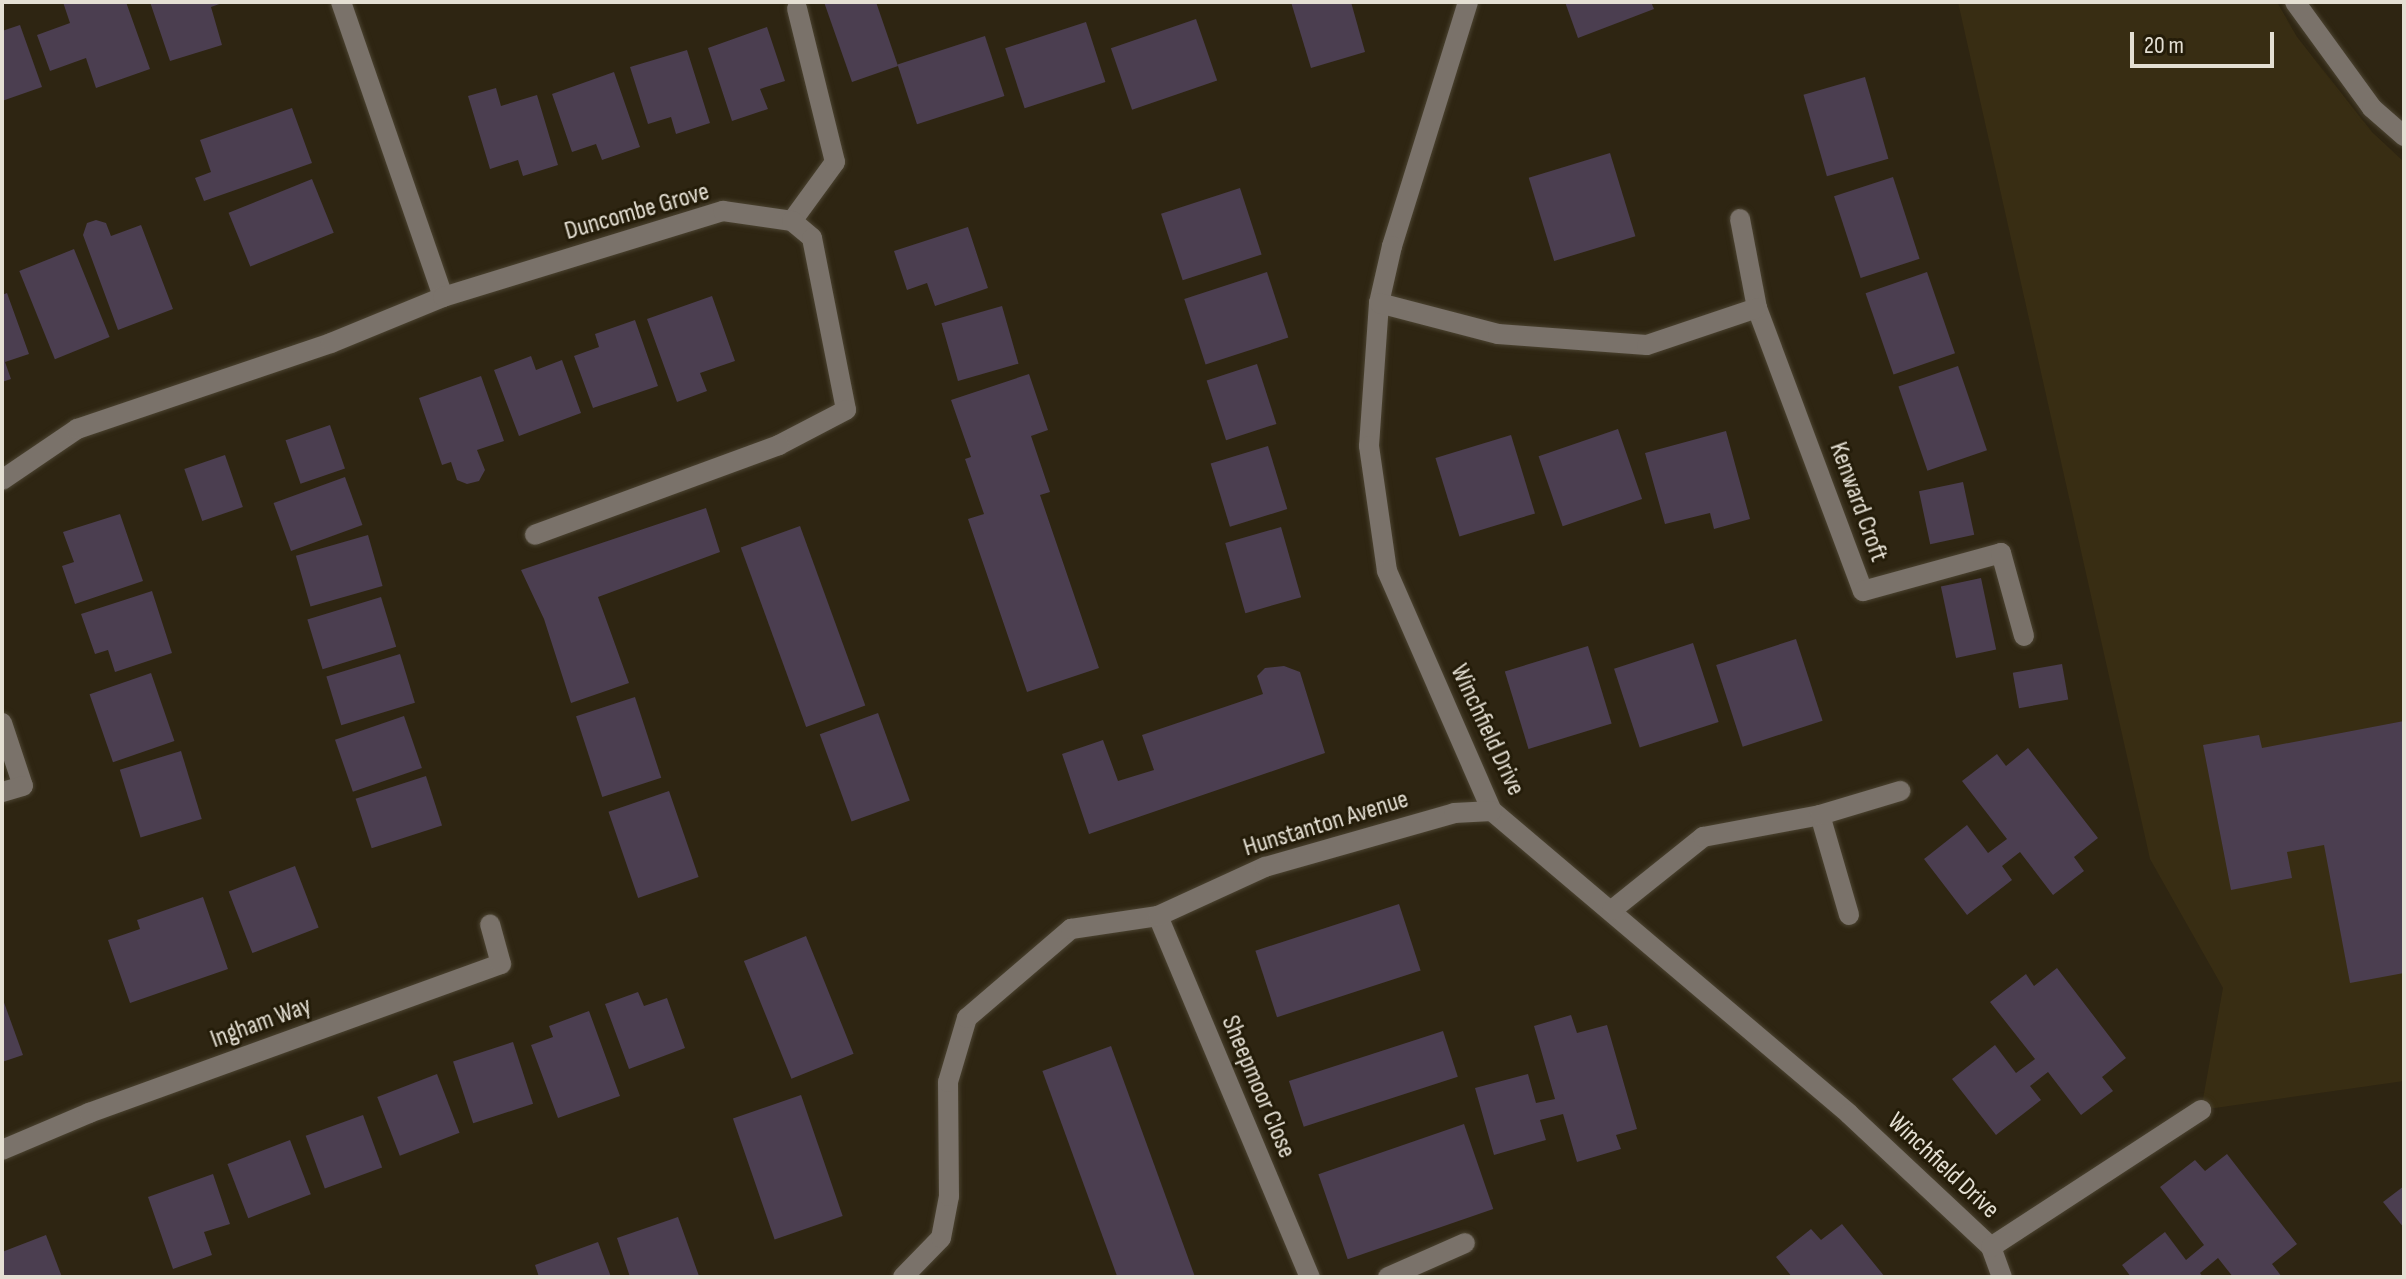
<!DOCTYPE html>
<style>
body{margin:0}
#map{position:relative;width:2406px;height:1279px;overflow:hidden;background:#2e2512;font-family:"Sofia Sans Condensed",sans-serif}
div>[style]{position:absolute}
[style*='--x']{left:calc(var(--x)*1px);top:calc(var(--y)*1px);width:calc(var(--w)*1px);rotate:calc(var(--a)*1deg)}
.built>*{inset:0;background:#382d13}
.building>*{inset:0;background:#4b3e50;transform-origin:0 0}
.roads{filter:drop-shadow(0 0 2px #4b4331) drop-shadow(0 0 2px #4b4331)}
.minor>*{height:20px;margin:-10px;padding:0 10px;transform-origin:10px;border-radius:10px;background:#7a726a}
span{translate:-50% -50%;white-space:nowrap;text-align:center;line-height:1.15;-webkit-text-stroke:6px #241c09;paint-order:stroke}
.street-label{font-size:26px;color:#e4dfd3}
.frame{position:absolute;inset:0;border:4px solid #e4dfd3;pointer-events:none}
.scale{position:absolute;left:2130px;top:32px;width:144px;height:36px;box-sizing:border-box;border:4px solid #e4dfd3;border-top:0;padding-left:10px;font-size:24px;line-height:28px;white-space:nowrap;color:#e4dfd3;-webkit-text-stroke:6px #241c09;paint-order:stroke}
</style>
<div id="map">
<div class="built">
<div style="clip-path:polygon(1958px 2px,2277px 2px,2297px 37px,2372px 132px,2404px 162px,2404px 1081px,2201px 1110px,2223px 988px,2150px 859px)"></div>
</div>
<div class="building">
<div style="clip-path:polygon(63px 2px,126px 2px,150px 69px,96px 88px,86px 58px,50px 71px,37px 35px,70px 23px)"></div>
<div style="clip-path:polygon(150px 2px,225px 2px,211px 7px,222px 45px,170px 61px)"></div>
<div style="clip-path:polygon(824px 2px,876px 2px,898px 66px,852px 82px)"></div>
<div style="clip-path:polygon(1291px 2px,1351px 2px,1365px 52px,1311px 68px)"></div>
<div style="clip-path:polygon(1565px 2px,1651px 2px,1654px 9px,1578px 38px)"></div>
<div style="left:1196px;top:19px;width:65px;height:90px;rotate:71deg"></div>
<div style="left:1086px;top:22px;width:63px;height:85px;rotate:72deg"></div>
<div style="clip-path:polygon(20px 25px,42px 87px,2px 101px,2px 31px)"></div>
<div style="clip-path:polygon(767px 27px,785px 81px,760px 89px,768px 109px,732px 121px,708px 48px)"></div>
<div style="left:985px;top:36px;width:63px;height:92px;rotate:72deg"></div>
<div style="clip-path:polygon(687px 50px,710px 123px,676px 134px,671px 117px,648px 124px,630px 67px)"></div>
<div style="clip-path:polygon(614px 72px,640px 147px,602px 160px,596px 144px,572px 152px,552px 94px)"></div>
<div style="left:1865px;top:77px;width:85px;height:64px;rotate:74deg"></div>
<div style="clip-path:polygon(496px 88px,501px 106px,537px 95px,558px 165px,523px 176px,518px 160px,490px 169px,468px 96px)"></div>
<div style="clip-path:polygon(292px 108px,312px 163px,204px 201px,195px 178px,211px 172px,200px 140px)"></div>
<div style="left:1610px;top:153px;width:87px;height:85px;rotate:73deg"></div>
<div style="left:1893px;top:177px;width:86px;height:62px;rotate:72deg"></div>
<div style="left:312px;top:179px;width:58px;height:90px;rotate:68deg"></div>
<div style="left:1240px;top:188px;width:70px;height:83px;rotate:72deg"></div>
<div style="clip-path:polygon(96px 220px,106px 223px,111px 236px,141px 225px,173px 309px,118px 330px,83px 235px,87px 223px)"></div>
<div style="clip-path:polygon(968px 227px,988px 288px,935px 306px,927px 283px,907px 290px,894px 251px)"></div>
<div style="left:74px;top:249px;width:95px;height:59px;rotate:68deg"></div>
<div style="left:1267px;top:272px;width:69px;height:87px;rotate:72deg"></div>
<div style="left:1927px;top:272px;width:86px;height:65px;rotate:71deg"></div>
<div style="clip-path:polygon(7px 293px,29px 354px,5px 362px,11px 379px,2px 382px,2px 295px)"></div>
<div style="clip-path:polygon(712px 296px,735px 361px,700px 373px,707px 391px,677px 402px,647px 319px)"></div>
<div style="left:1002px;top:306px;width:60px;height:63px;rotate:74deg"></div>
<div style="clip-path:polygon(635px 320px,658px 386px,593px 408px,574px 356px,599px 347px,595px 334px)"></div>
<div style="clip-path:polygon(531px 356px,536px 370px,562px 360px,581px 413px,519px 436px,494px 370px)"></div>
<div style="left:1257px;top:364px;width:63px;height:53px;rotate:72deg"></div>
<div style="left:1958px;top:366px;width:89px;height:63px;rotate:71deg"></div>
<div style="clip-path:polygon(1029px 374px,1048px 430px,1031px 436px,1050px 492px,1040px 495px,1099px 668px,1027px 692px,968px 519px,984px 514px,965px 459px,971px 457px,951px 400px)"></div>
<div style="clip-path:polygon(481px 376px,504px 441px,477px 450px,485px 470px,479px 481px,467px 484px,457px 480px,451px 462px,442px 465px,419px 398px)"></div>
<div style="left:330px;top:425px;width:46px;height:47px;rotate:71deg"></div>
<div style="left:1618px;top:429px;width:74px;height:84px;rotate:71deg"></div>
<div style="clip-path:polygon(1726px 431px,1750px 519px,1714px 529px,1710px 513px,1665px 524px,1645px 453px)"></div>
<div style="left:1511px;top:435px;width:82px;height:79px;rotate:73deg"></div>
<div style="left:1268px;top:446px;width:66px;height:60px;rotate:73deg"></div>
<div style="left:225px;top:455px;width:55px;height:43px;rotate:71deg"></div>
<div style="left:345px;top:477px;width:51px;height:76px;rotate:70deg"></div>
<div style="left:1963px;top:482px;width:54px;height:45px;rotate:78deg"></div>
<div style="clip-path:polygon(706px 508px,720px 552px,598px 597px,629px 683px,571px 703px,544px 619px,521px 570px)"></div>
<div style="clip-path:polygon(120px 514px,143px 581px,75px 604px,62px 566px,74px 562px,63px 532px)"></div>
<div style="left:800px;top:526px;width:191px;height:63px;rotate:70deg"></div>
<div style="left:1281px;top:527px;width:73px;height:58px;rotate:74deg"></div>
<div style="left:368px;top:535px;width:53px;height:75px;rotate:74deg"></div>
<div style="left:1981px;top:578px;width:73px;height:41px;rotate:78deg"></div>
<div style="clip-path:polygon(152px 591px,172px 653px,115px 672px,108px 650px,95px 654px,81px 614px)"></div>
<div style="left:381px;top:597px;width:52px;height:77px;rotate:73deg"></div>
<div style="left:1796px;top:639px;width:86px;height:84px;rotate:72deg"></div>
<div style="left:1693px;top:643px;width:83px;height:83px;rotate:72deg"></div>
<div style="left:1588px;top:646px;width:81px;height:87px;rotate:73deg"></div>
<div style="left:400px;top:654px;width:51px;height:77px;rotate:73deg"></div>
<div style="left:2062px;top:664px;width:36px;height:50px;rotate:80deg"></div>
<div style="clip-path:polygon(1284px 666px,1300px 672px,1325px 753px,1089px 834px,1062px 754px,1103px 740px,1118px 781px,1154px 770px,1142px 735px,1263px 694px,1257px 676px,1265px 668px)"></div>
<div style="left:151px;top:673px;width:72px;height:65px;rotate:71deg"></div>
<div style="left:635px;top:697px;width:85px;height:62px;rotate:72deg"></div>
<div style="left:878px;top:713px;width:93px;height:62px;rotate:70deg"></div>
<div style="left:404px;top:716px;width:55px;height:73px;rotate:71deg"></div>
<div style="clip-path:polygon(2404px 721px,2404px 973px,2350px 983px,2324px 845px,2287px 852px,2292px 878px,2231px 890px,2203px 745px,2259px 735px,2262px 748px)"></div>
<div style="clip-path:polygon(2028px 748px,2098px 838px,2074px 857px,2084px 871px,2053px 895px,2020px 852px,2002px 866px,2012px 880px,1967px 915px,1924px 859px,1967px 825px,1988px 853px,2007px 839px,1962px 781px,1997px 754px,2006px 766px)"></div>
<div style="left:181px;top:751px;width:71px;height:64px;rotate:73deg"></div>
<div style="left:426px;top:776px;width:52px;height:74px;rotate:72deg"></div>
<div style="left:669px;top:791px;width:91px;height:64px;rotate:71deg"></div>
<div style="left:295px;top:866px;width:66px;height:71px;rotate:69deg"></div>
<div style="clip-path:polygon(203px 897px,228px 969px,130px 1003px,108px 940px,140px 929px,137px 920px)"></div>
<div style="left:1399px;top:904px;width:70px;height:151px;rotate:72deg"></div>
<div style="left:806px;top:936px;width:127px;height:67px;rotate:68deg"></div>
<div style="clip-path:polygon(2057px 968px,2126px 1058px,2102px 1077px,2113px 1091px,2081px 1115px,2048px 1072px,2030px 1086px,2041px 1100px,1996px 1135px,1952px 1079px,1995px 1045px,2016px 1073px,2035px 1059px,1990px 1002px,2026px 974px,2034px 986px)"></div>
<div style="clip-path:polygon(638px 992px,644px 1006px,667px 998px,685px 1048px,629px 1069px,605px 1004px)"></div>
<div style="clip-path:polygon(2px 997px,23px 1055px,2px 1062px)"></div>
<div style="clip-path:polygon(589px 1011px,620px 1096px,558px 1118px,531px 1045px,553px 1037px,549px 1026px)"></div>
<div style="clip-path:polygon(1571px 1015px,1577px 1033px,1607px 1025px,1637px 1129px,1616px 1135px,1621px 1149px,1577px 1162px,1563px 1114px,1540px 1120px,1546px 1140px,1494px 1155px,1475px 1088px,1528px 1074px,1536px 1103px,1555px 1099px,1534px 1026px)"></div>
<div style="left:1443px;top:1031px;width:48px;height:162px;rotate:72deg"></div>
<div style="left:513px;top:1042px;width:65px;height:63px;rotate:72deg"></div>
<div style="left:1111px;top:1046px;width:246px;height:73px;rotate:70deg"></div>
<div style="left:437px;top:1074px;width:63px;height:64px;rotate:69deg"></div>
<div style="left:801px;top:1095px;width:128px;height:72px;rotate:71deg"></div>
<div style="left:363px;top:1115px;width:56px;height:61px;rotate:70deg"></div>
<div style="left:1464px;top:1124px;width:90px;height:154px;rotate:71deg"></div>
<div style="left:290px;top:1140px;width:58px;height:67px;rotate:69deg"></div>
<div style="clip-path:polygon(2227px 1154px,2297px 1244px,2272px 1264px,2282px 1277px,2233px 1277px,2218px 1258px,2200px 1273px,2203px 1277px,2131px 1277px,2122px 1265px,2165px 1232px,2186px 1260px,2204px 1245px,2160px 1187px,2195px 1160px,2205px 1171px)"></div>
<div style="clip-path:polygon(213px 1174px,230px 1224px,204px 1232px,212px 1255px,173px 1269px,148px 1197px)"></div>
<div style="clip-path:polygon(2404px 1186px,2404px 1228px,2383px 1202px)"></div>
<div style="clip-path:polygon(678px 1217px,699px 1276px,630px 1277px,617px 1238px)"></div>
<div style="clip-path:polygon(1842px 1224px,1885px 1277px,1792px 1277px,1776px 1257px,1811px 1229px,1821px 1240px)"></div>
<div style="clip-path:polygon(46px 1235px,62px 1277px,2px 1277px,2px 1252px)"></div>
<div style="clip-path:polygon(598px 1242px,611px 1277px,539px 1277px,535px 1265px)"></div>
</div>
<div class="roads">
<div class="minor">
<div style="--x:341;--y:2;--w:312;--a:70.9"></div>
<div style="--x:1468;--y:2;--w:256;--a:107.3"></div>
<div style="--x:1392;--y:246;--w:58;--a:102.8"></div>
<div style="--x:1379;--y:303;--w:143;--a:94"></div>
<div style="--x:1369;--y:446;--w:126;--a:81.8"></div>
<div style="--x:1387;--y:571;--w:262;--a:66.4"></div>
<div style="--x:1492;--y:811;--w:468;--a:40.3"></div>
<div style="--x:1849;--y:1114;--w:195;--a:43.1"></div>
<div style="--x:1991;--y:1247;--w:32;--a:70"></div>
<div style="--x:2295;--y:2;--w:131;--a:54"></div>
<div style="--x:2372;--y:108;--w:43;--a:41.2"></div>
<div style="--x:1740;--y:219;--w:91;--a:79.2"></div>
<div style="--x:1757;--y:308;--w:302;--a:69.5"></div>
<div style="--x:1863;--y:591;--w:143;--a:-15.4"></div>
<div style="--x:2001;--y:553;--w:86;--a:74.5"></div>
<div style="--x:792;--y:221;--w:73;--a:-53.9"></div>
<div style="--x:835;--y:162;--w:158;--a:-103.9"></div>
<div style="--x:1379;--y:303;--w:123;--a:14.6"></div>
<div style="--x:1498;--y:334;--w:149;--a:4.2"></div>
<div style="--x:1647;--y:345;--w:116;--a:-18.6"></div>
<div style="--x:2;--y:480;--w:91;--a:-34.2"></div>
<div style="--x:77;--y:429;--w:268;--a:-18.7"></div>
<div style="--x:331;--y:343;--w:121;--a:-22.3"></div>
<div style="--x:443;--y:297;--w:293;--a:-17.1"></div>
<div style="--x:723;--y:211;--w:70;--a:8.2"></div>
<div style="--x:792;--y:221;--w:26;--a:40"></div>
<div style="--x:812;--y:238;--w:175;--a:78.8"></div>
<div style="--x:846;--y:410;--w:76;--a:152.4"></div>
<div style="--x:779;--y:445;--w:260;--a:159.8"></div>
<div style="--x:2;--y:723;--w:66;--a:71.6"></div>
<div style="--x:23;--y:786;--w:22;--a:164"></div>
<div style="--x:1820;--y:815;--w:104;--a:73.8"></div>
<div style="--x:1612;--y:910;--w:117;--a:-38.7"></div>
<div style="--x:1703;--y:837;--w:119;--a:-10.6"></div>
<div style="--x:1820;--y:815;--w:84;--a:-16.7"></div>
<div style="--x:1158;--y:916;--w:392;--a:67.2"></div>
<div style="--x:2;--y:1150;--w:95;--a:-23"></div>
<div style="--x:89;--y:1113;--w:438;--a:-19.9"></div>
<div style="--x:501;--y:964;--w:41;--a:-105.4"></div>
<div style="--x:1991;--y:1247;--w:251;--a:-33.1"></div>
<div style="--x:903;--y:1277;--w:54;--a:-45.7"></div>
<div style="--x:941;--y:1238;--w:43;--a:-79.2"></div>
<div style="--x:949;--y:1196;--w:114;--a:-90.5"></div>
<div style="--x:948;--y:1082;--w:67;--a:-73.5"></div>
<div style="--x:967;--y:1018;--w:137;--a:-40.6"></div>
<div style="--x:1071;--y:929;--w:88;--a:-8.5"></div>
<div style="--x:1158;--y:916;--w:118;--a:-24.6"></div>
<div style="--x:1265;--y:867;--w:197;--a:-15.9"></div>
<div style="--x:1454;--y:813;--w:38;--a:-3"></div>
<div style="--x:1388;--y:1277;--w:84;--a:-23.8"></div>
</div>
</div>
<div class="street-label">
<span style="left:637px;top:212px;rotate:-16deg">Duncombe Grove</span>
<span style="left:1858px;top:502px;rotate:70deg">Kenward Croft</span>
<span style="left:1487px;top:730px;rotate:65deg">Winchfield Drive</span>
<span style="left:1326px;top:824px;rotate:-17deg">Hunstanton Avenue</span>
<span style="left:261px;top:1023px;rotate:-20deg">Ingham Way</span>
<span style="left:1258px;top:1087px;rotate:67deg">Sheepmoor Close</span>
<span style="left:1943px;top:1166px;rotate:43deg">Winchfield Drive</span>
</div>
<div class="frame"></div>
<div class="scale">20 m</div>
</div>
